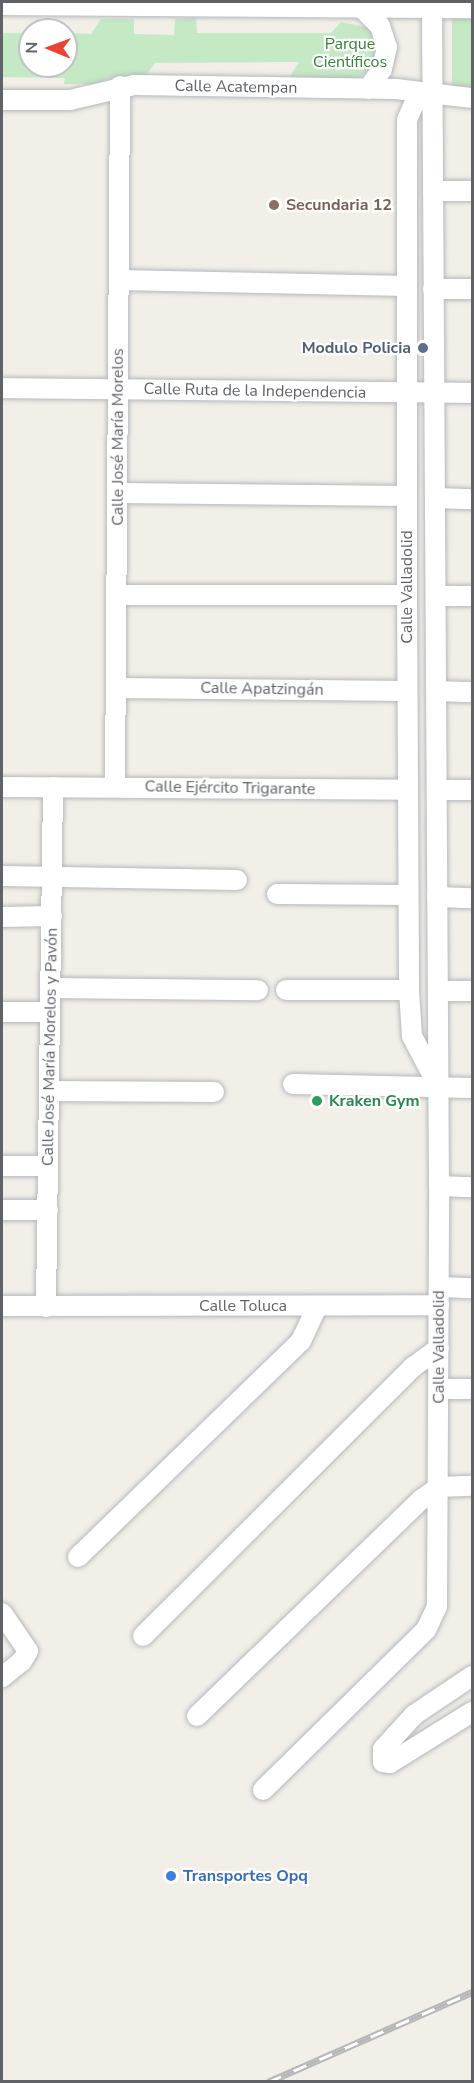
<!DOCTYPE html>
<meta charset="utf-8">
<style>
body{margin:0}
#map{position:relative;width:474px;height:2083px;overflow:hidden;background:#f1efe8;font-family:"Nunito Sans",sans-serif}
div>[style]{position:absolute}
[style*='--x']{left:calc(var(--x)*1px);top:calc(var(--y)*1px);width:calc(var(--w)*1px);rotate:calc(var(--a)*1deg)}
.green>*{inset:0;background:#c5e8c5;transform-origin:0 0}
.roads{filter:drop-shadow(0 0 2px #b5b8bc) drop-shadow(0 0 2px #b5b8bc)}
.minor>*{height:20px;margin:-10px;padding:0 10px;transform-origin:10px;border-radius:10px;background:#fff}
.rail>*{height:7px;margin-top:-3.5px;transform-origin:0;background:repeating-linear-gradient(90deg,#fff 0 14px,#b6b7b8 0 28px);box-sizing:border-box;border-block:2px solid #b6b7b8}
.dots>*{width:16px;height:16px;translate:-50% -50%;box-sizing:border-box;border:3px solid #fff;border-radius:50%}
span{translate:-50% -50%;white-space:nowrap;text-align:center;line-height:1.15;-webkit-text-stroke:4.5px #fff;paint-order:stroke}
.park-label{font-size:16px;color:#348238}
.street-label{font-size:16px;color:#5f6368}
.education-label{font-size:16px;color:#785e54;font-weight:700}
.left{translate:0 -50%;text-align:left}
.service-label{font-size:16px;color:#4e5e75;font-weight:700}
.right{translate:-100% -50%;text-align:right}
.leisure-label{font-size:16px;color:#27864d;font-weight:700}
.shop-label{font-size:16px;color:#366cbe;font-weight:700}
.frame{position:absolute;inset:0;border:3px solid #5f6368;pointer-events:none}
.north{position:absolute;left:18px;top:18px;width:60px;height:60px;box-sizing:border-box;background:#fff;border:2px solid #bfc1c3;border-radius:50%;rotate:271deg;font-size:16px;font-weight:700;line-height:24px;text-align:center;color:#5f6368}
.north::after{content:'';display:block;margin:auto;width:21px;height:27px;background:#ea4335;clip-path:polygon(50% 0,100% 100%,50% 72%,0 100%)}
</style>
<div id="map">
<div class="green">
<div style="left:452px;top:17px;width:20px;height:73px"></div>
<div style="clip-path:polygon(196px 18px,197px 33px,331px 33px,341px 22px,365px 27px,378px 37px,375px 66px,355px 80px,289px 78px,299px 62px,155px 63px,145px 77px,115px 77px,94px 84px,64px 84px,65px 78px,2px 77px,2px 33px,30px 33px,30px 66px,66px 66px,66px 33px,91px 34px,101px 19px,134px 19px,134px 34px,174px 35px,175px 19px)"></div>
</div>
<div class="roads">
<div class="minor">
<div style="--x:2;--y:5;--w:470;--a:0.4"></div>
<div style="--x:361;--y:7;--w:27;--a:45"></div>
<div style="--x:380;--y:26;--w:22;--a:72"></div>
<div style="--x:387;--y:47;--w:23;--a:103"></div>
<div style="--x:382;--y:69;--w:24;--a:125"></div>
<div style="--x:432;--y:91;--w:22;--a:144"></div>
<div style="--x:414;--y:104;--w:17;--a:114"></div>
<div style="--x:407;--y:120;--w:475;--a:90"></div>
<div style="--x:407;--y:595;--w:395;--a:89.7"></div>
<div style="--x:409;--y:990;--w:46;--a:86.3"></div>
<div style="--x:412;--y:1036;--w:52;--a:62.4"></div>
<div style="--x:2;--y:100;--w:68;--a:0"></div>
<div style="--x:70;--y:100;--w:66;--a:-13.2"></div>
<div style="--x:134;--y:85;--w:262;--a:0.9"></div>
<div style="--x:396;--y:89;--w:77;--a:6.8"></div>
<div style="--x:433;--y:191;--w:39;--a:0"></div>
<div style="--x:119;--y:280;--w:287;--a:1.2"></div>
<div style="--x:433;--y:289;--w:39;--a:0"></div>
<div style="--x:2;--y:388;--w:470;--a:0.6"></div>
<div style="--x:117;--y:493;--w:290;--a:0.6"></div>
<div style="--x:435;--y:498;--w:37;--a:2"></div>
<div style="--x:117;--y:595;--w:290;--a:0"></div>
<div style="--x:436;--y:596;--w:36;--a:0"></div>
<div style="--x:116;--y:688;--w:291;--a:0.6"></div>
<div style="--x:437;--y:691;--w:35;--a:2"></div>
<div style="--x:2;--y:787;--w:406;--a:0.4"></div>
<div style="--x:115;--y:787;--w:701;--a:-89.59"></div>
<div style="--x:437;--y:790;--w:35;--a:0"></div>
<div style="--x:2;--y:876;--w:235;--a:1"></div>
<div style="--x:277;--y:894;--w:131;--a:0.4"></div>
<div style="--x:437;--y:897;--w:35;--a:2"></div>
<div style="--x:2;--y:917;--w:50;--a:-1.1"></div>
<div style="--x:51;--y:988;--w:207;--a:0.6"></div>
<div style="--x:286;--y:990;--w:123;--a:0"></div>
<div style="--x:438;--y:991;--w:34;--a:0"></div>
<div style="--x:2;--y:1012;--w:48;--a:0"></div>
<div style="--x:293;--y:1084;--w:179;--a:1.3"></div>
<div style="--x:49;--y:1091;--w:165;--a:0.3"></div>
<div style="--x:2;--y:1166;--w:46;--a:0"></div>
<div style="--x:439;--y:1186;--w:33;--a:2"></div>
<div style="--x:2;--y:1210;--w:46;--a:0"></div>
<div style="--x:439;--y:1287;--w:33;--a:2"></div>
<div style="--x:2;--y:1306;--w:437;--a:-0.1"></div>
<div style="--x:46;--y:1307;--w:520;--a:-89.23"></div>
<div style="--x:439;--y:1389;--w:33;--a:0"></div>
<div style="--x:78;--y:1557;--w:310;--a:-44.1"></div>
<div style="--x:301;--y:1341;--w:38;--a:-65"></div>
<div style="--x:2;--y:1613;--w:46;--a:55.6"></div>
<div style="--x:28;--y:1651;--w:12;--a:121"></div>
<div style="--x:22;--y:1661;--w:26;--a:141"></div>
<div style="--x:143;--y:1636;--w:381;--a:-44.9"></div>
<div style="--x:413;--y:1367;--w:32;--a:-36"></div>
<div style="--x:472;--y:1676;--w:70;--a:146.1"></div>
<div style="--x:414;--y:1715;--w:46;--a:132.4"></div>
<div style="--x:383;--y:1749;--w:13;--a:90"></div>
<div style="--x:383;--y:1762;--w:7;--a:8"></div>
<div style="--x:390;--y:1763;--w:97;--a:-31.9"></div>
<div style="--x:197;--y:1716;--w:313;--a:-44"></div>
<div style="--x:422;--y:1499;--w:21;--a:-35"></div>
<div style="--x:439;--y:1487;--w:33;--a:-2"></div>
<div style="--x:263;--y:1790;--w:228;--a:-44.5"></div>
<div style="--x:426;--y:1630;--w:26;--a:-65"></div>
<div style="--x:437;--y:1606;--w:420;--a:-89.7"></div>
<div style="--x:439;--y:1186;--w:1184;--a:-90.34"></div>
</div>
</div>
<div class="rail">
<div style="--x:268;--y:2082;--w:223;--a:-23.8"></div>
</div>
<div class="dots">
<div style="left:274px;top:205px;background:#8d6e63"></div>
<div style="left:423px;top:348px;background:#5c6f8a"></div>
<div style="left:317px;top:1101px;background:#2e9e5b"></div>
<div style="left:171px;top:1876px;background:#3f7fe0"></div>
</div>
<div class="park-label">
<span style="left:350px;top:53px">Parque<br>Científicos</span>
</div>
<div class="street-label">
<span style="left:236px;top:87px;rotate:1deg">Calle Acatempan</span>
<span style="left:255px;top:391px;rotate:1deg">Calle Ruta de la Independencia</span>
<span style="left:118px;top:437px;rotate:-90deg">Calle José María Morelos</span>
<span style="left:407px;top:587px;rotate:-90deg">Calle Valladolid</span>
<span style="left:262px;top:689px;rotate:1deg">Calle Apatzingán</span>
<span style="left:230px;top:788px;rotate:1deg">Calle Ejército Trigarante</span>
<span style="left:50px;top:1047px;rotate:-89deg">Calle José María Morelos y Pavón</span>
<span style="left:243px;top:1306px">Calle Toluca</span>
<span style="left:439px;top:1347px;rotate:-90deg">Calle Valladolid</span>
</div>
<div class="education-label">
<span class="left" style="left:286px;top:205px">Secundaria 12</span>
</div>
<div class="service-label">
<span class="right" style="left:411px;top:348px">Modulo Policia</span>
</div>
<div class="leisure-label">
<span class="left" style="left:329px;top:1101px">Kraken Gym</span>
</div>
<div class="shop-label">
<span class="left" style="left:183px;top:1876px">Transportes Opq</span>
</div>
<div class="frame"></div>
<div class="north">N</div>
</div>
